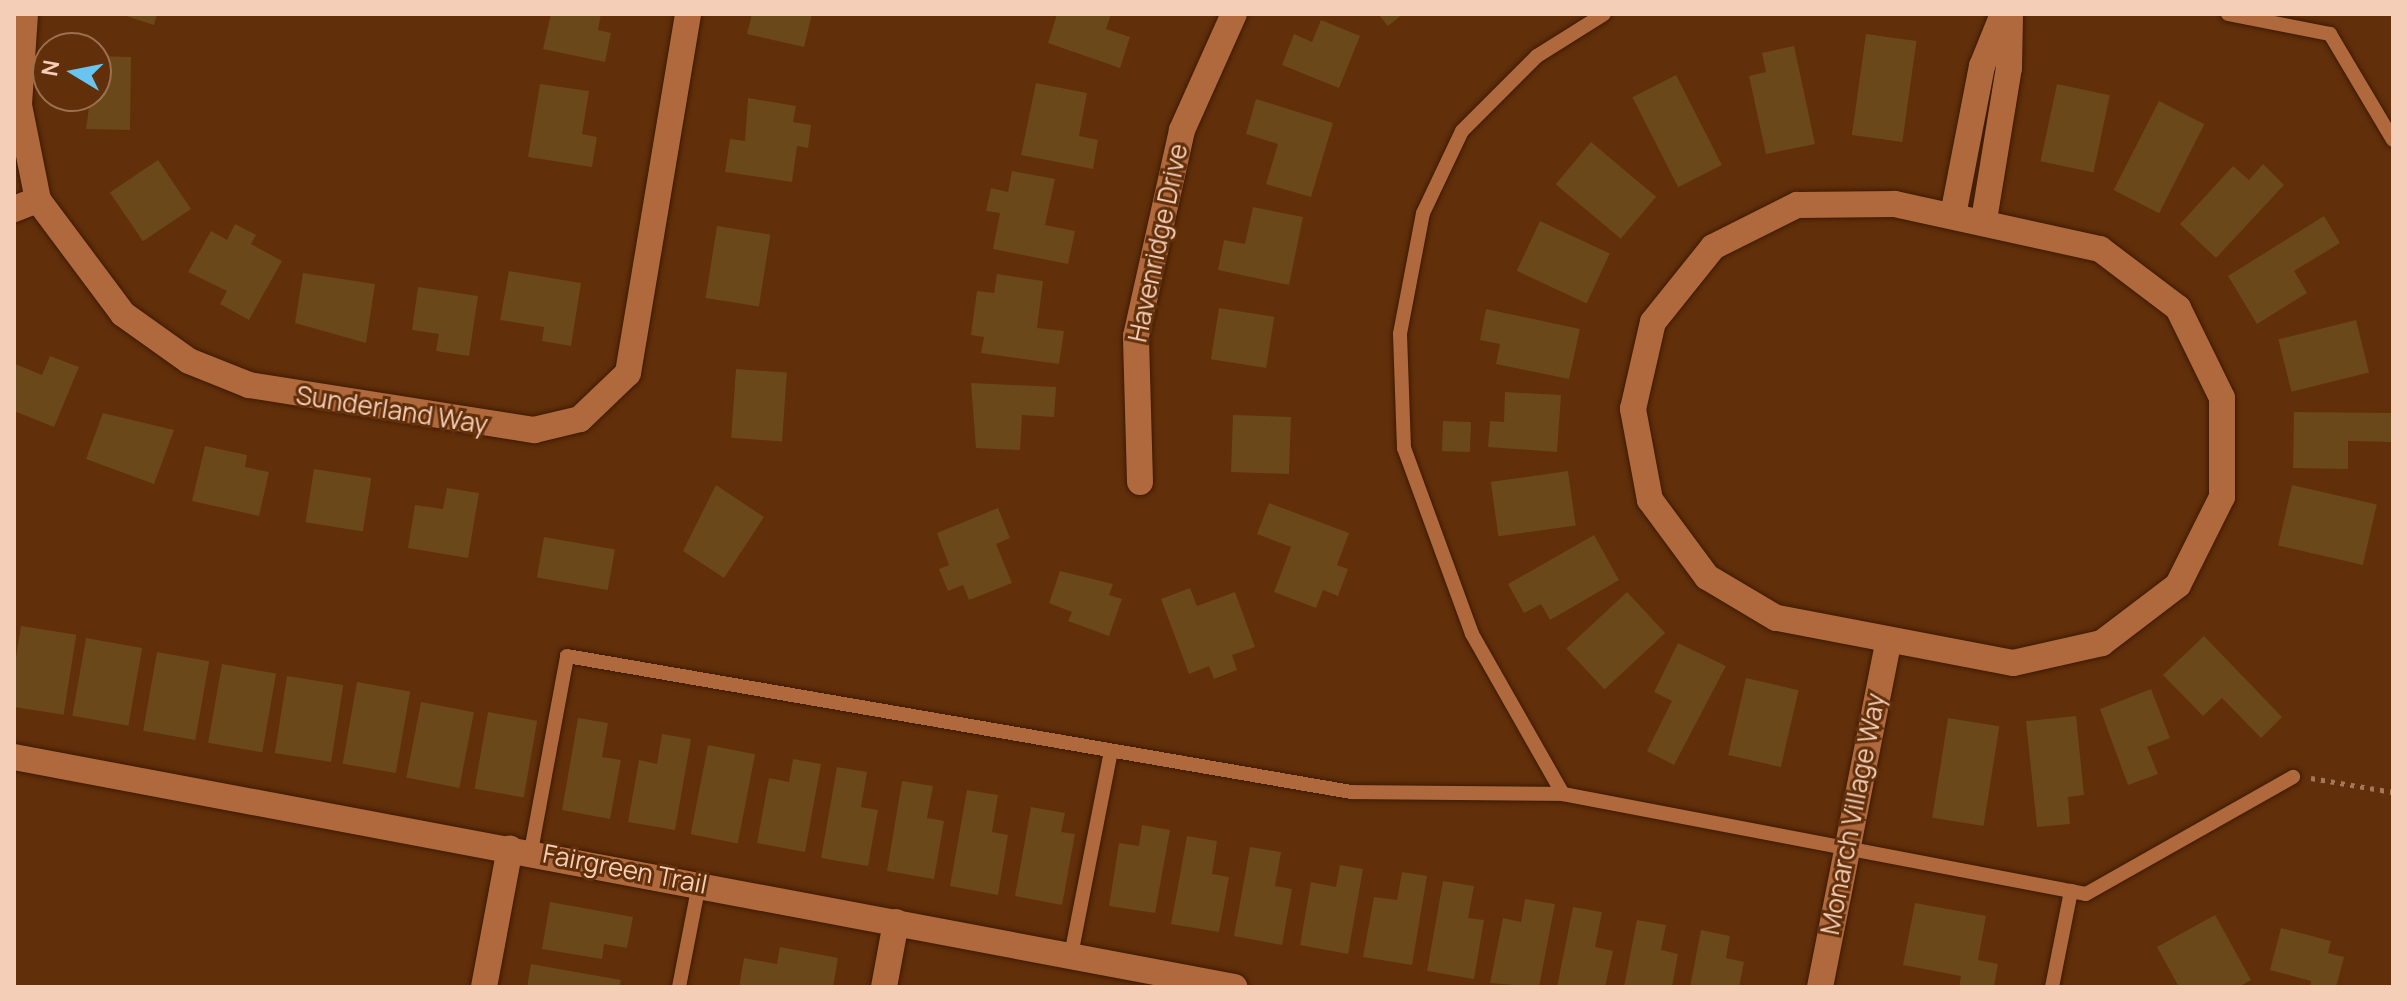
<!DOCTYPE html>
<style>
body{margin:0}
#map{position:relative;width:2407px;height:1001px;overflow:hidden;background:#612f0a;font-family:Manrope,sans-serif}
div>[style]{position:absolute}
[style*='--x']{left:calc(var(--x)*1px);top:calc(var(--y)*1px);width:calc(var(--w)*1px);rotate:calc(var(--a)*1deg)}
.building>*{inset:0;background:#6a4819;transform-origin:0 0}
.path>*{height:5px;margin-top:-2.5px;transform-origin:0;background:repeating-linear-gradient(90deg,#a47759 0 4px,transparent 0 10px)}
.roads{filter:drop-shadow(0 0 2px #3d1a02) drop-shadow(0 0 2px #3d1a02)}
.lane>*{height:14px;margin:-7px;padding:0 7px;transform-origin:7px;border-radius:7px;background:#b0693d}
.street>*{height:26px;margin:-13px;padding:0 13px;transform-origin:13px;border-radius:13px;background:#b0693d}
span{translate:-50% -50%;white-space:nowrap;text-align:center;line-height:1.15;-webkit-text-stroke:6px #612f0a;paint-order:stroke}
.street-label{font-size:26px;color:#f5ceb7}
.frame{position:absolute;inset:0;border:16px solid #f5ceb7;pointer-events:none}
.north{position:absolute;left:32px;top:32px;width:80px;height:80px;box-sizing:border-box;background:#612f0a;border:2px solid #9c6f4f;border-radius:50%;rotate:280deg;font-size:22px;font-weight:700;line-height:32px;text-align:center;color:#f5ceb7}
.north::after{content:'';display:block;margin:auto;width:28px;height:36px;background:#68c4f0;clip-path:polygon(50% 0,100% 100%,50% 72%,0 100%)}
</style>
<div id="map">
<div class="building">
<div style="clip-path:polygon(120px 14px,157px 14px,154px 25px)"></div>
<div style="clip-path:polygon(551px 14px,601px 14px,598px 30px,611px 33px,605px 62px,543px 49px)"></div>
<div style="clip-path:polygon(752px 14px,812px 14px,804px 47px,747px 34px)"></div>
<div style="clip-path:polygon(1057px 14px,1111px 14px,1106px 29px,1130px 37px,1120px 68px,1048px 43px)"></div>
<div style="clip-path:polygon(1378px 14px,1403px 14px,1388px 26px)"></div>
<div style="clip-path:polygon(1321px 20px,1360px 36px,1339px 88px,1282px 65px,1294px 34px,1312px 42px)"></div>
<div style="left:1866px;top:34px;width:51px;height:102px;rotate:8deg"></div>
<div style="clip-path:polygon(1794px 46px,1815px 144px,1766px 154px,1749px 76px,1766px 72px,1762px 53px)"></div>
<div style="clip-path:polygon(96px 56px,131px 57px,130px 130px,86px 129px)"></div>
<div style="left:1676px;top:75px;width:101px;height:49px;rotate:63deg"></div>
<div style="clip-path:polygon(1036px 83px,1087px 93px,1079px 136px,1098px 140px,1093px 169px,1021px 155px)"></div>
<div style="clip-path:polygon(540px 84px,589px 91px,582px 134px,597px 137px,592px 167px,528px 157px)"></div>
<div style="left:2057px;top:84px;width:54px;height:79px;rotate:12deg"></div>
<div style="clip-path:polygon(748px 98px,796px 106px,793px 122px,811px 125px,808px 148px,797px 146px,792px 182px,725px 172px,730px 139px,745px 141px)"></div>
<div style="clip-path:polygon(1256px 99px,1333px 123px,1311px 197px,1266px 184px,1278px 144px,1246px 134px)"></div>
<div style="left:2159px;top:101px;width:51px;height:100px;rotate:27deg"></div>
<div style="left:1591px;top:142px;width:85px;height:55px;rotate:40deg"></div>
<div style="left:158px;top:160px;width:59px;height:58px;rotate:56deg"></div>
<div style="clip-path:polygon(2263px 164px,2284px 185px,2216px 258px,2180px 224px,2233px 166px,2249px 180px)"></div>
<div style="clip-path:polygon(1012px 171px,1055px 179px,1045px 225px,1075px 231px,1068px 264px,993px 249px,1000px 213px,986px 211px,991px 188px,1008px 192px)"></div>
<div style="clip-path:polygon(1253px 207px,1303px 217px,1289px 285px,1218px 270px,1224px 240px,1245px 244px)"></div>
<div style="clip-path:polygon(2324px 216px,2340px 243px,2294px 271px,2307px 293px,2257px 324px,2228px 276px)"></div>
<div style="left:1540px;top:221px;width:77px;height:55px;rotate:25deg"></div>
<div style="clip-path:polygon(235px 224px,256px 235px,251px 244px,282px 261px,249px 320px,220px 304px,227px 291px,188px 272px,211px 231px,227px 240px)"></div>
<div style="left:717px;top:226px;width:54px;height:73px;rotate:9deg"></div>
<div style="clip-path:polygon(509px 271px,581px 283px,571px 346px,542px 341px,544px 327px,500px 320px)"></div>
<div style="clip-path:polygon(303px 273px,375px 284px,366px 343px,295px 323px)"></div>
<div style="clip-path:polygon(997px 274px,1043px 281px,1037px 328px,1064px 331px,1059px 364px,981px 353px,984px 337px,971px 335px,977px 291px,994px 293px)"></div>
<div style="clip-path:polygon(418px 287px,478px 296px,469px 356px,436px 351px,439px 334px,412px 330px)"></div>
<div style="left:1219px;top:308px;width:56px;height:52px;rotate:9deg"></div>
<div style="clip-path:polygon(1486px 309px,1580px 329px,1569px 379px,1496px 364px,1500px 344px,1480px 340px)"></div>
<div style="left:2356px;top:320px;width:54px;height:80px;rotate:76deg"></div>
<div style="clip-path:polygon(50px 356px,79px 367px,54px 427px,14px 411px,15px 364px,42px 375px)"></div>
<div style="left:736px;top:369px;width:51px;height:69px;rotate:4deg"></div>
<div style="clip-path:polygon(971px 383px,1056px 387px,1054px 417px,1022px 415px,1020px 450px,976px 448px)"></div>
<div style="clip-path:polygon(1505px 392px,1561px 395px,1557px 452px,1488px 447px,1490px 421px,1504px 422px)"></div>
<div style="clip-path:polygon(2294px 412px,2393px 413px,2393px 442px,2348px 441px,2348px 469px,2293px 468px)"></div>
<div style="clip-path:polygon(103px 413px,174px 430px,154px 484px,86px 459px)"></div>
<div style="left:1233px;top:415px;width:58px;height:57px;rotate:2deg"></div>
<div style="left:1443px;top:421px;width:28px;height:30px;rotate:2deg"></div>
<div style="clip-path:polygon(205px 446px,247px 455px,245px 467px,269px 472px,259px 516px,192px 501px)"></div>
<div style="left:314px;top:469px;width:58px;height:54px;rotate:9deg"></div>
<div style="left:1568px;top:471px;width:55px;height:78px;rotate:82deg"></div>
<div style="clip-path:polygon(716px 485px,764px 517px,724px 578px,683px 551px)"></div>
<div style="left:2292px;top:485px;width:87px;height:62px;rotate:13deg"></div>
<div style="clip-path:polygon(447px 488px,479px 493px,468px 558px,408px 548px,415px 505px,443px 509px)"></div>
<div style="clip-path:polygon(1269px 503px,1349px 533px,1337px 565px,1348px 569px,1338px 596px,1323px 590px,1316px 608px,1274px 592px,1291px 547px,1257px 534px)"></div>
<div style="clip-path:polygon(998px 508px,1010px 538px,996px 544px,1012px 583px,969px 600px,963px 585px,948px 591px,939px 569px,949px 565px,937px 533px)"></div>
<div style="clip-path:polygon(1594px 535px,1619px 580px,1550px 620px,1541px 604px,1524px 613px,1508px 584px)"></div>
<div style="left:544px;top:537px;width:72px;height:41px;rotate:10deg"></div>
<div style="clip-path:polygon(1060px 571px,1113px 584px,1109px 595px,1122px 599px,1109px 636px,1068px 621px,1072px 612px,1049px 603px)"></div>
<div style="clip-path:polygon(1190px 588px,1197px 606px,1235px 592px,1255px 647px,1232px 655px,1237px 670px,1214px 679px,1209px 666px,1189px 674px,1161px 599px)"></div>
<div style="left:1627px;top:592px;width:56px;height:83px;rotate:47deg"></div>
<div style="left:21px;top:626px;width:56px;height:81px;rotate:9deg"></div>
<div style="clip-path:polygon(2204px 636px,2282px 717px,2261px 738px,2222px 698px,2203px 716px,2163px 675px)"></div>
<div style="left:86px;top:638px;width:57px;height:79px;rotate:10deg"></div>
<div style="clip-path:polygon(1678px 643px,1726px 666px,1674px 765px,1647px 751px,1672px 701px,1654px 692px)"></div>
<div style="left:157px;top:652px;width:53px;height:80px;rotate:10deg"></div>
<div style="left:222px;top:664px;width:55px;height:80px;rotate:10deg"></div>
<div style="left:287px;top:676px;width:57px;height:78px;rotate:9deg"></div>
<div style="left:1746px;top:678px;width:54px;height:79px;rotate:13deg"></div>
<div style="left:357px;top:682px;width:54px;height:83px;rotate:10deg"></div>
<div style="clip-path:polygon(2151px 689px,2170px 738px,2147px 747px,2158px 774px,2128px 785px,2100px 709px)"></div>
<div style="left:421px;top:702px;width:54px;height:77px;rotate:11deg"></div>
<div style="left:488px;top:712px;width:50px;height:78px;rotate:10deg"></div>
<div style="clip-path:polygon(2076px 716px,2084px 795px,2068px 797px,2070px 824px,2037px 827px,2026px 721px)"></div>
<div style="clip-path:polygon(578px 718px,608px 723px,602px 757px,621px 760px,610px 819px,562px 810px)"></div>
<div style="left:1948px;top:718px;width:52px;height:101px;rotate:9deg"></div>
<div style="clip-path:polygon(662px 734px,691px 739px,675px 830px,628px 822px,639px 760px,657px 764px)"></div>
<div style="left:708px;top:745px;width:48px;height:91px;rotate:11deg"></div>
<div style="clip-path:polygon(793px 759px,821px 764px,805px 852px,757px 843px,769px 778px,789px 782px)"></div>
<div style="clip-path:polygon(837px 767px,867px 772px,861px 807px,878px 810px,868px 866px,821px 858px)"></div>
<div style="clip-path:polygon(902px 781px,933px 786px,927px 818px,944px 821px,934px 879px,887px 871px)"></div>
<div style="clip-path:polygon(967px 790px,998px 795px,992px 832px,1008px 835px,998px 895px,950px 886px)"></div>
<div style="clip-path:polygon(1031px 807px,1065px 813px,1061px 832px,1075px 834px,1062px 905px,1015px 896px)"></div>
<div style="clip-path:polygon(1142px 825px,1170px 830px,1155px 913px,1109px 906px,1119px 843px,1139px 846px)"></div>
<div style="clip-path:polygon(1187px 836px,1217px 841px,1212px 874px,1229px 877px,1219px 932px,1171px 924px)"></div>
<div style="clip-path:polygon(1250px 847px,1281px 852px,1275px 886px,1292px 889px,1282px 945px,1234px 936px)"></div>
<div style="clip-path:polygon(1340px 865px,1363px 869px,1348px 954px,1300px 945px,1311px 882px,1336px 887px)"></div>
<div style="clip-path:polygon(1402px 872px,1427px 876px,1412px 965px,1363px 957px,1374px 897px,1397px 900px)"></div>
<div style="clip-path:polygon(1443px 881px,1474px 886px,1468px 918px,1484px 920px,1474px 979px,1427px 971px)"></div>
<div style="clip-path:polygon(1525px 899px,1555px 904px,1539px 987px,1490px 983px,1503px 918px,1521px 922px)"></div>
<div style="clip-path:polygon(550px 902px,633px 917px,627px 948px,604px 944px,602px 959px,542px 949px)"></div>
<div style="clip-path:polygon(1915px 903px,1986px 916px,1978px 960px,1998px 964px,1994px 987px,1959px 987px,1961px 976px,1903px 965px)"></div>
<div style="clip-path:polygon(1573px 907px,1602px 912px,1595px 947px,1613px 951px,1605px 987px,1557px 987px)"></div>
<div style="clip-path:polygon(2215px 915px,2251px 980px,2239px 987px,2179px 987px,2157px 947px)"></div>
<div style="clip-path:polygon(1637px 920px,1666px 925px,1661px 950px,1678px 954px,1672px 987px,1624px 987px)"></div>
<div style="clip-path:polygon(2281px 928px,2331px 941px,2328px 953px,2344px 957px,2336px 987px,2310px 987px,2311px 981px,2270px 970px)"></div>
<div style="clip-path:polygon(1701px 930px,1730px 936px,1726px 958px,1744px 962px,1739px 987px,1690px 987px)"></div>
<div style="clip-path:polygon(780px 947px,838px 958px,833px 987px,739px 987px,744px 958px,777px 964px)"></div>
<div style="clip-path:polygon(531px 964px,621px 980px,619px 987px,527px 987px)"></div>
</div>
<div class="path">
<div style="--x:2311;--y:778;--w:83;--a:9.7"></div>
</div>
<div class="roads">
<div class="lane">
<div style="--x:1604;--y:14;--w:79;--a:147.9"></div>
<div style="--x:1537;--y:56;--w:106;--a:135"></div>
<div style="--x:1462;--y:131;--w:91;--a:115.4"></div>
<div style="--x:1423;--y:213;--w:123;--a:100.8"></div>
<div style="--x:1400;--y:334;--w:114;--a:88"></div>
<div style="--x:1404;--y:448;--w:198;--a:69.9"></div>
<div style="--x:1472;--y:634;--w:184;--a:60.4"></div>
<div style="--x:1563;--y:794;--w:532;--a:10.82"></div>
<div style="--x:2086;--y:894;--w:238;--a:-29.5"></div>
<div style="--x:2228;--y:14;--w:104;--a:11.1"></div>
<div style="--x:2330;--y:34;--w:123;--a:59.3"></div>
<div style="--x:531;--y:851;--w:198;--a:-79.5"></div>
<div style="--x:567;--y:656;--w:796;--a:9.84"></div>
<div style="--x:1351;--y:792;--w:212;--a:0.5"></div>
<div style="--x:1071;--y:955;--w:208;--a:-78.9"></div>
<div style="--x:679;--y:987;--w:105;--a:-79"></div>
<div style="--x:2052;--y:987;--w:98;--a:-78.8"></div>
</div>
<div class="street">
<div style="--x:25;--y:14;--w:91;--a:93.8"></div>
<div style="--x:19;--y:105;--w:97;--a:78.7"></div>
<div style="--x:38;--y:200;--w:142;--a:53.3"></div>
<div style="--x:123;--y:314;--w:81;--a:35.5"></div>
<div style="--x:189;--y:361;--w:65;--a:21.8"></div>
<div style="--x:249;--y:385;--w:289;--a:9"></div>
<div style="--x:534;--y:430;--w:47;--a:-13.4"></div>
<div style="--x:580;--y:419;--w:66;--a:-43.8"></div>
<div style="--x:628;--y:373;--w:364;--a:-80.5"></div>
<div style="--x:1895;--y:204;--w:210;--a:12.4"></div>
<div style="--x:2100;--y:249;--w:98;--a:37.1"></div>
<div style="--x:2178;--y:308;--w:100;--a:63.9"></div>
<div style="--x:2222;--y:398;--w:99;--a:90"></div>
<div style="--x:2222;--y:497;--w:98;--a:116.6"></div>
<div style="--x:2178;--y:585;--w:96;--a:142.7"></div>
<div style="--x:2102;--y:643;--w:91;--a:167.3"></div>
<div style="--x:2013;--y:663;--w:241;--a:-169.2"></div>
<div style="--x:1776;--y:618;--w:80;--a:-149.3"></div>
<div style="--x:1707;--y:577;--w:96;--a:-126.5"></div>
<div style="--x:1650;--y:500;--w:93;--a:-100.6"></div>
<div style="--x:1633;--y:409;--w:89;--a:-77.1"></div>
<div style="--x:1653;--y:322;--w:96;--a:-51.3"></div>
<div style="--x:1713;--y:247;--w:94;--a:-26.6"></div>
<div style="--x:1797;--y:205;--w:98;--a:-0.6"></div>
<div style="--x:14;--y:209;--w:26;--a:-21"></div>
<div style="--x:1953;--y:215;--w:152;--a:-79"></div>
<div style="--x:1982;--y:66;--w:56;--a:-68"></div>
<div style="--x:1984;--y:220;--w:154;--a:-80.7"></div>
<div style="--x:2009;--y:68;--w:54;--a:-88.9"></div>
<div style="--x:1140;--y:482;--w:146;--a:-91.6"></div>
<div style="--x:1136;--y:336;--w:211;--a:-77.4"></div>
<div style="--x:1182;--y:130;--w:127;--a:-65.9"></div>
<div style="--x:14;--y:757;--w:1242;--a:10.67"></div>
<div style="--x:484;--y:987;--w:141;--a:-79.4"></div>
<div style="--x:884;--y:987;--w:66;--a:-79.5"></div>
<div style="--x:1820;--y:987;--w:352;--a:-78.8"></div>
</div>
</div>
<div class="street-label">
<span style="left:1158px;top:243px;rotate:-78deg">Havenridge Drive</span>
<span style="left:392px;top:410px;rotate:9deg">Sunderland Way</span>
<span style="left:1853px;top:814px;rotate:-79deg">Monarch Village Way</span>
<span style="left:625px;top:869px;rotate:11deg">Fairgreen Trail</span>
</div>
<div class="frame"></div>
<div class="north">N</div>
</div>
